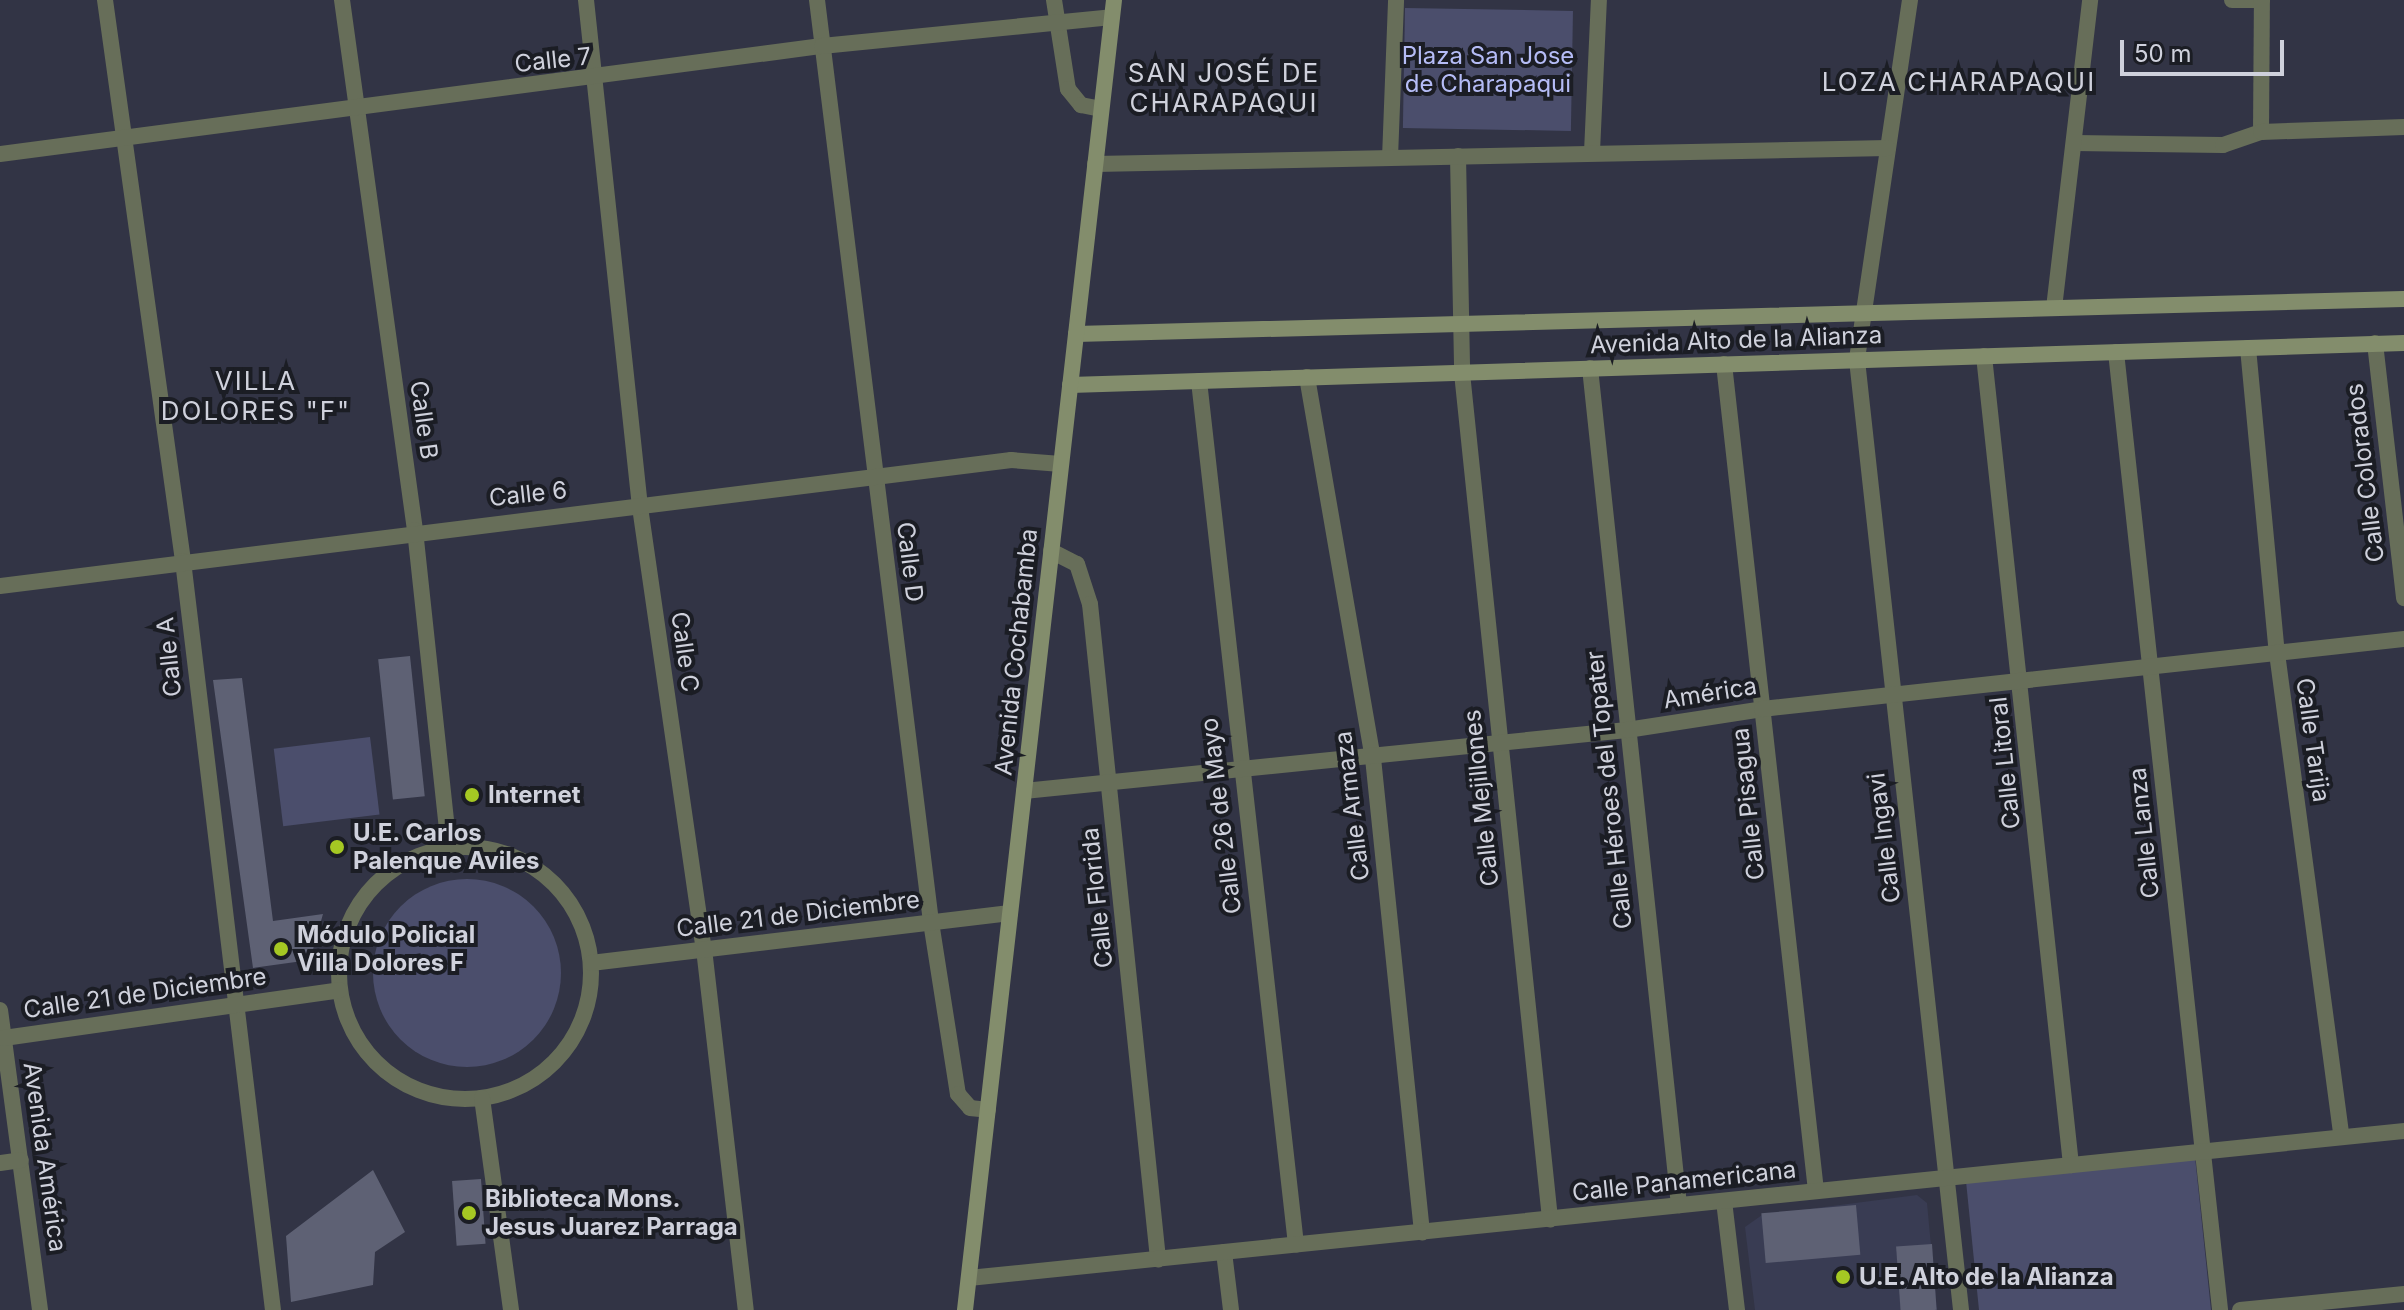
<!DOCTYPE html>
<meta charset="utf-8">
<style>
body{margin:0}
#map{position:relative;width:2404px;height:1310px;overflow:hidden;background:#323445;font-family:Inter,sans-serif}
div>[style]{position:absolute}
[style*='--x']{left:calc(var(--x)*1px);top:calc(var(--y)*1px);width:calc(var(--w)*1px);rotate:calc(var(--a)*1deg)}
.built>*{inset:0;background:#393c53}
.green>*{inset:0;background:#4b4e6c;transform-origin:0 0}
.round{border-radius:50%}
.building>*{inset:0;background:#5e6174;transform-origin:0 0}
.street>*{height:16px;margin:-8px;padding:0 8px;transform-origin:8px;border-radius:8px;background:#676e59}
.street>.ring{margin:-8px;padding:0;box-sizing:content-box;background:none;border:16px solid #676e59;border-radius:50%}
.secondary>*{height:16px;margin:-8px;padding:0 8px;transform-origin:8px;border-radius:8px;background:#838d6c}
.dots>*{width:22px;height:22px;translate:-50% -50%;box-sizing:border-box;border:4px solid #1b1d24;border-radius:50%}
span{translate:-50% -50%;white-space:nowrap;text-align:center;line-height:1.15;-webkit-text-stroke:8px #1b1d24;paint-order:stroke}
.park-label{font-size:24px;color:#b5bcf6}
.street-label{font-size:24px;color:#cfd1dc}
.poi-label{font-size:24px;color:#cfd1dc;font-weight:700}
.left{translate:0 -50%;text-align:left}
.neighbourhood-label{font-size:26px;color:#cfd1dc;letter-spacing:2px}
.scale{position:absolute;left:2120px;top:40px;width:164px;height:36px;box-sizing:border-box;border:4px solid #cfd1dc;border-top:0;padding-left:10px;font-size:24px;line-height:28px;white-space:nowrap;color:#cfd1dc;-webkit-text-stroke:6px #1b1d24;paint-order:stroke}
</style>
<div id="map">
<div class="built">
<div style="clip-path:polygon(1917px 1195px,1927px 1203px,1937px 1310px,1755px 1310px,1745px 1227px,1762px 1215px)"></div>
</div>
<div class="green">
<div style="left:1405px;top:8px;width:168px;height:120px;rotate:1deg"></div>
<div style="left:370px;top:737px;width:78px;height:97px;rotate:83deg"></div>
<div class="round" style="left:373px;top:879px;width:188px;height:188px"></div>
<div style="clip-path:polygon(2195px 1157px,2211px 1310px,1979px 1310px,1966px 1181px)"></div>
</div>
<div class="building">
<div style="left:410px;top:656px;width:141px;height:32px;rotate:84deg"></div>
<div style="clip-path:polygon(242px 678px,273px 921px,323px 914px,310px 960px,253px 968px,213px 680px)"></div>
<div style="clip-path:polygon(373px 1170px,405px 1232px,375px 1252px,373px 1285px,291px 1302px,286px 1236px)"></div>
<div style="left:481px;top:1179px;width:65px;height:29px;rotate:86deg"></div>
<div style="left:1856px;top:1205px;width:50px;height:95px;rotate:85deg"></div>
<div style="left:1932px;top:1244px;width:66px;height:36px;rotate:86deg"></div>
</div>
<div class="street">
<div style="--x:105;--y:0;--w:566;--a:82.08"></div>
<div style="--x:183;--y:561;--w:754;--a:83.15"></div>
<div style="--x:342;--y:0;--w:535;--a:82.16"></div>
<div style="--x:415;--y:530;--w:320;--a:83.9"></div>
<div style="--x:586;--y:0;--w:510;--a:83.92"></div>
<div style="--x:640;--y:507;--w:447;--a:81.8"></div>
<div style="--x:704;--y:949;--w:363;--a:83.4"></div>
<div style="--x:817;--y:0;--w:929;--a:82.95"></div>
<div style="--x:931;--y:922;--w:174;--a:81.1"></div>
<div style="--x:958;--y:1094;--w:18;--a:49"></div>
<div style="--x:970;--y:1108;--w:18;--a:6"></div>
<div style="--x:1054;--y:0;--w:90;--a:81.1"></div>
<div style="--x:1068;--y:89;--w:21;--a:51"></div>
<div style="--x:1081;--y:105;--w:20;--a:11"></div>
<div style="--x:1910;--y:0;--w:364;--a:98.4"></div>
<div style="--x:1857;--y:360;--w:956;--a:83.75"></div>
<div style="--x:2232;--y:0;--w:30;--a:0"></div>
<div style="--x:2261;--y:132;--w:132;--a:-89.6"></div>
<div style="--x:2074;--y:143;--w:149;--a:0.8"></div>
<div style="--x:2223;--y:145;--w:40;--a:-18.9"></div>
<div style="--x:2261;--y:132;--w:143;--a:-2"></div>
<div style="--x:1592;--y:152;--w:152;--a:-87.4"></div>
<div style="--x:0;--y:154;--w:829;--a:-7.49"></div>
<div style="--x:822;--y:46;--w:291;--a:-5.7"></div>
<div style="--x:1458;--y:156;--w:217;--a:88.9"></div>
<div style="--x:1462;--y:373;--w:851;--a:84.06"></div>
<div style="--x:1390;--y:158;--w:158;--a:-87.8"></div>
<div style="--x:1095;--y:164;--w:793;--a:-1.16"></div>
<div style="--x:2054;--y:308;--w:310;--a:-83.3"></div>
<div style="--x:2375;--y:343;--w:257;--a:83.5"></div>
<div style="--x:2248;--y:348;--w:306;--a:84.6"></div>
<div style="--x:2277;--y:653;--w:488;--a:82.4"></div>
<div style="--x:2116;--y:352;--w:964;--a:83.8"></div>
<div style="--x:1984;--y:356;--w:814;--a:83.86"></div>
<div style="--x:1724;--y:364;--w:832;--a:83.65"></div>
<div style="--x:1590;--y:368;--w:842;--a:83.93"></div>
<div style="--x:1307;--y:377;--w:387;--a:80.2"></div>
<div style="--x:1373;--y:758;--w:477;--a:84.1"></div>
<div style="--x:1199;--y:381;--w:869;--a:83.59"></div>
<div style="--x:1051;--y:551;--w:29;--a:27"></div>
<div style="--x:1077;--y:564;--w:42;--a:72"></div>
<div style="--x:1090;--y:604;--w:659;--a:84.07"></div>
<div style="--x:0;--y:586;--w:1019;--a:-7.1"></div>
<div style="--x:1011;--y:460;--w:50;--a:4.6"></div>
<div style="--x:1024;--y:791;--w:606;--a:-5.78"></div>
<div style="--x:1627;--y:730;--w:137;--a:-8.8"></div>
<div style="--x:1762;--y:709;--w:646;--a:-6.22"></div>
<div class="ring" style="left:339px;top:847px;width:236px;height:236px"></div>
<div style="--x:591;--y:963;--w:422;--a:-6.8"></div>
<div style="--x:0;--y:1010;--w:303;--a:82.4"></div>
<div style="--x:4;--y:1038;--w:339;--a:-8.1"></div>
<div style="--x:482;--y:1098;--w:214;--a:82.2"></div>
<div style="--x:0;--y:1163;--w:21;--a:-8"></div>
<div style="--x:1724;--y:1201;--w:110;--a:83.2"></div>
<div style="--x:1224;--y:1252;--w:58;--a:83.1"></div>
<div style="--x:969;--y:1278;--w:1443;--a:-5.85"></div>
<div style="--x:2240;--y:1310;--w:165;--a:-5.6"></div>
</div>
<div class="secondary">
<div style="--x:1076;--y:334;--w:1328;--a:-1.51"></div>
<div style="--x:1070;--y:385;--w:1335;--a:-1.8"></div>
<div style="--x:965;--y:1310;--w:1318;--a:-83.51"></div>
</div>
<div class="dots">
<div style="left:472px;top:795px;background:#a5c823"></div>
<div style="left:337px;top:847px;background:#a5c823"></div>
<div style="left:281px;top:949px;background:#a5c823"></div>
<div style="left:469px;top:1213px;background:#a5c823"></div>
<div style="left:1843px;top:1277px;background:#a5c823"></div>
</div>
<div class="park-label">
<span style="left:1488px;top:70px">Plaza San Jose<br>de Charapaqui</span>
</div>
<div class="street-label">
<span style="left:553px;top:60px;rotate:-6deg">Calle 7</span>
<span style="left:1736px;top:340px;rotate:-2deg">Avenida Alto de la Alianza</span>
<span style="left:424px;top:420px;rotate:82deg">Calle B</span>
<span style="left:2365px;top:473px;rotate:-97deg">Calle Colorados</span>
<span style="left:528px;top:494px;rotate:-6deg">Calle 6</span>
<span style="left:910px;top:562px;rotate:83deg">Calle D</span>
<span style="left:685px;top:652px;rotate:82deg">Calle C</span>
<span style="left:1016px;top:652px;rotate:-84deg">Avenida Cochabamba</span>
<span style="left:169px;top:657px;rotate:-96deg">Calle A</span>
<span style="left:1710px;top:693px;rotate:-9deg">América</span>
<span style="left:2313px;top:740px;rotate:82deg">Calle Tarija</span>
<span style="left:2005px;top:763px;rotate:-96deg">Calle Litoral</span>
<span style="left:1609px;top:790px;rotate:-96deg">Calle Héroes del Topater</span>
<span style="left:1481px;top:798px;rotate:-96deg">Calle Mejillones</span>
<span style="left:1748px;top:804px;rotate:-96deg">Calle Pisagua</span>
<span style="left:1352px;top:806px;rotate:-97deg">Calle Armaza</span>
<span style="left:1221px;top:816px;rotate:-97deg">Calle 26 de Mayo</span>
<span style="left:2144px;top:833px;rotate:-96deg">Calle Lanza</span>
<span style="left:1884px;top:838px;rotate:-97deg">Calle Ingavi</span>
<span style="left:1097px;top:898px;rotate:-96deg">Calle Florida</span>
<span style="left:798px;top:914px;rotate:-7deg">Calle 21 de Diciembre</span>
<span style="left:145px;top:993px;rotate:-8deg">Calle 21 de Diciembre</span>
<span style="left:45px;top:1157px;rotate:82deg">Avenida América</span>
<span style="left:1684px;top:1181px;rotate:-6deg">Calle Panamericana</span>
</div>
<div class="poi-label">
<span class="left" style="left:488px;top:795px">Internet</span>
<span class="left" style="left:353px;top:847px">U.E. Carlos<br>Palenque Aviles</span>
<span class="left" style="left:297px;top:949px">Módulo Policial<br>Villa Dolores F</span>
<span class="left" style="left:485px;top:1213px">Biblioteca Mons.<br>Jesus Juarez Parraga</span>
<span class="left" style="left:1859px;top:1277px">U.E. Alto de la Alianza</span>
</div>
<div class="neighbourhood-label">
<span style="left:1224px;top:88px">SAN JOSÉ DE<br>CHARAPAQUI</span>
<span style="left:1959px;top:82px">LOZA CHARAPAQUI</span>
<span style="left:256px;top:396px">VILLA<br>DOLORES "F"</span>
</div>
<div class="scale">50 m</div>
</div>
